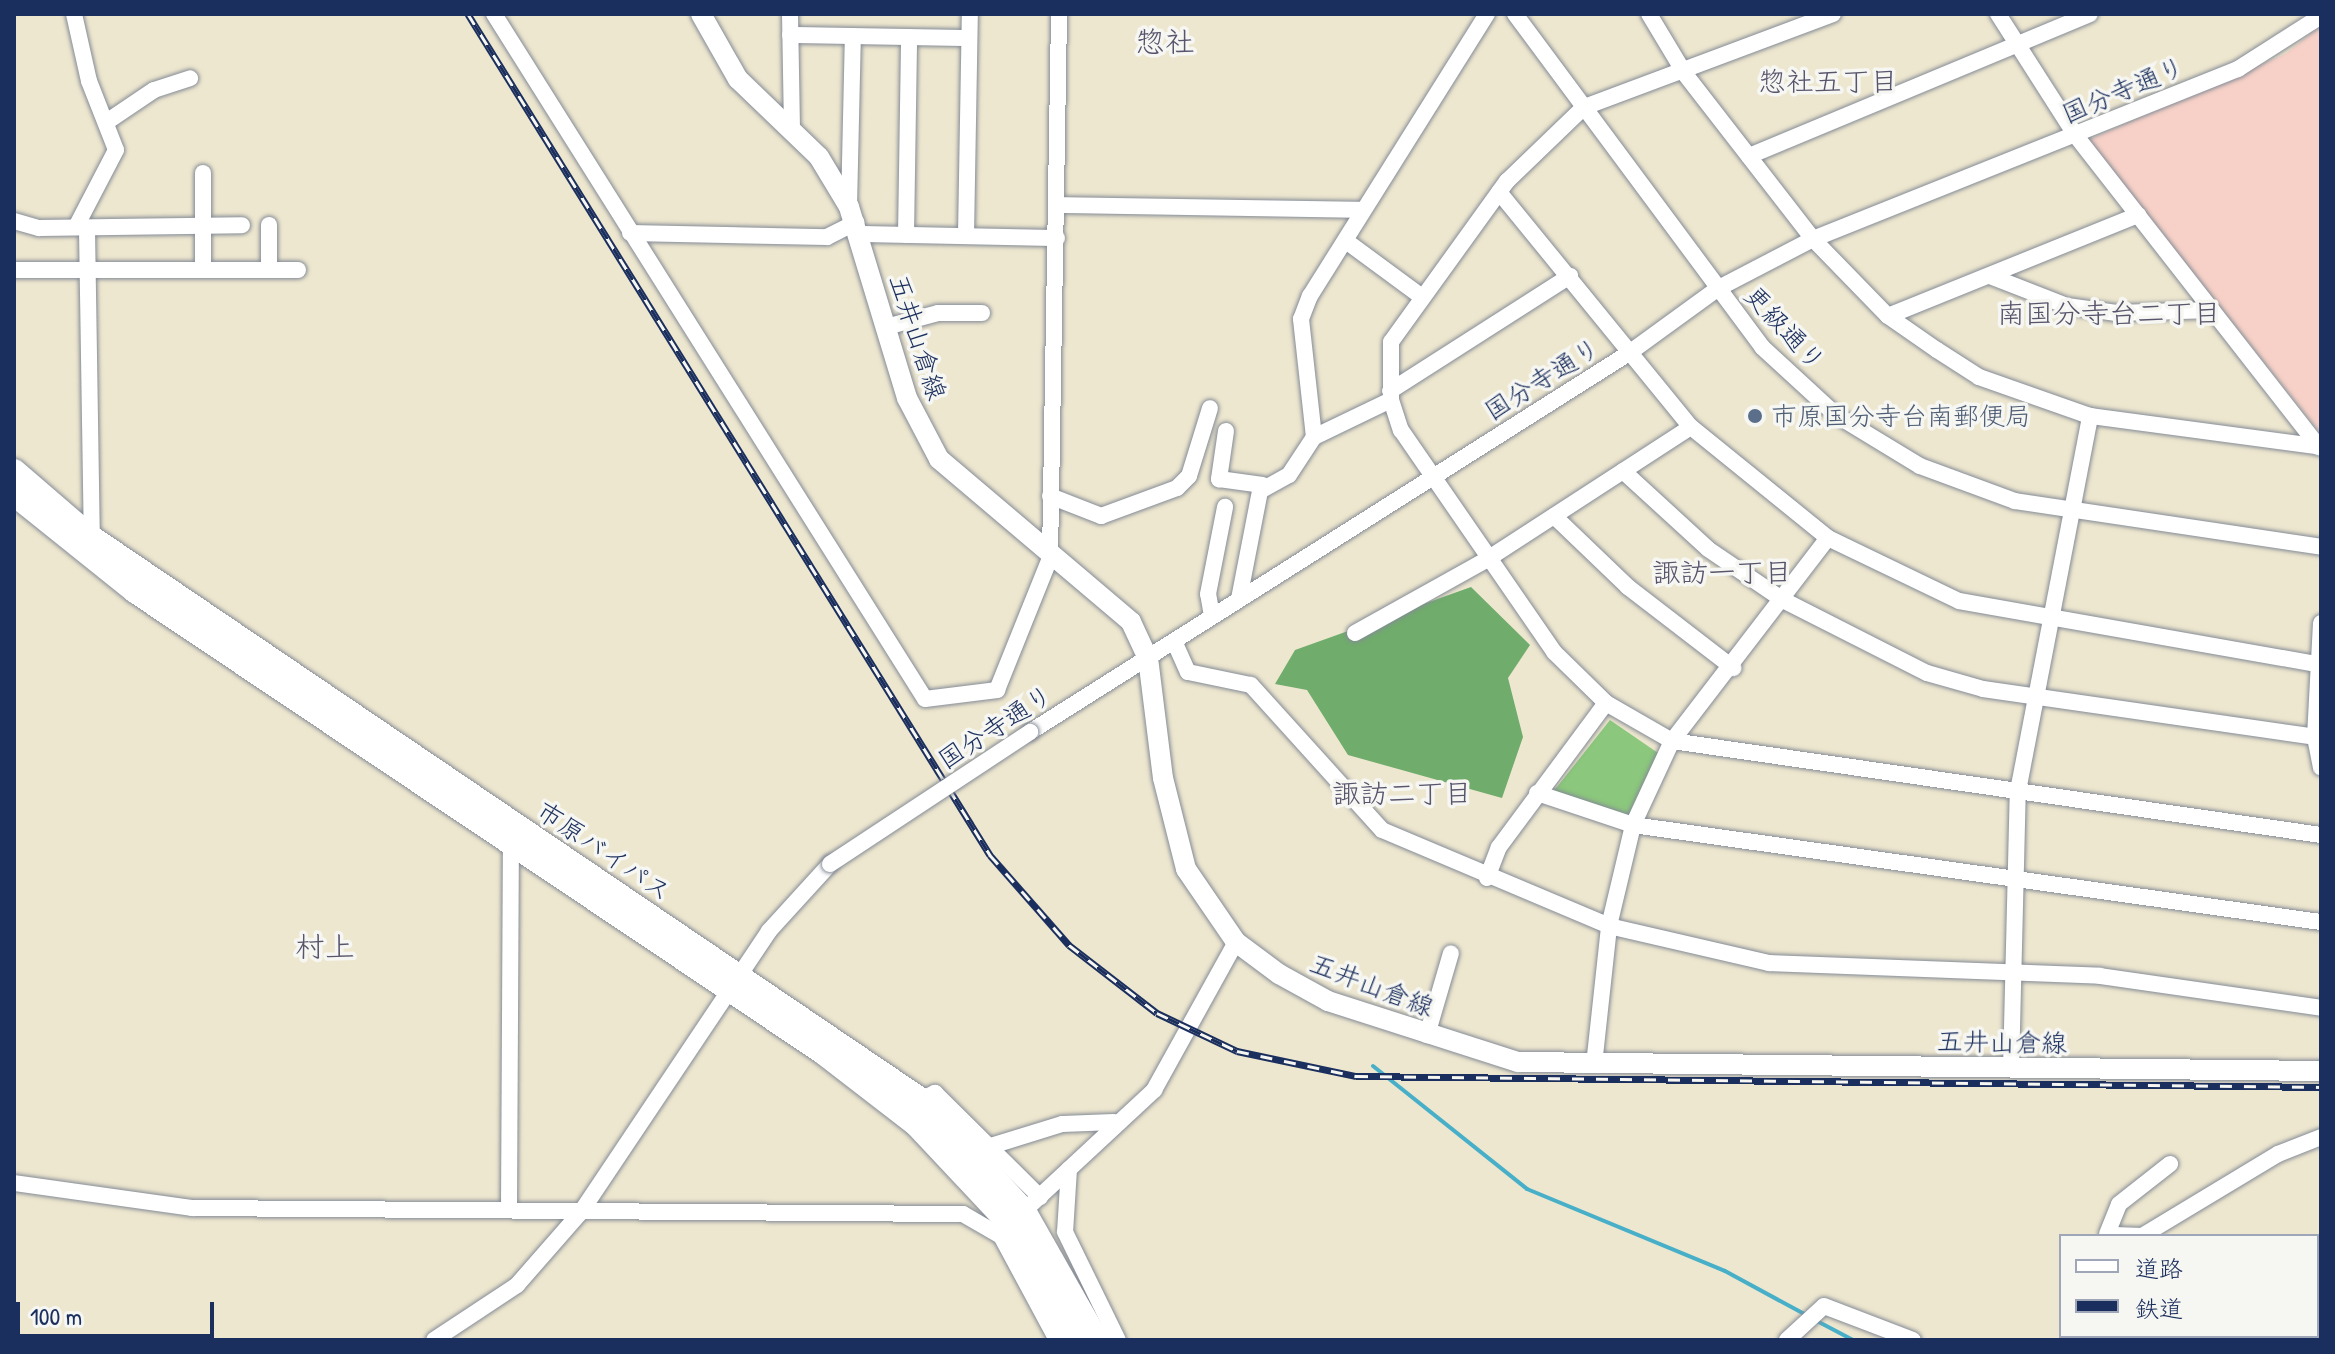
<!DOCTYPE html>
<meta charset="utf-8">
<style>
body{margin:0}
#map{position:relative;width:2335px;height:1354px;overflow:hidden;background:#eee7cf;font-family:"Patrick Hand","Klee One",sans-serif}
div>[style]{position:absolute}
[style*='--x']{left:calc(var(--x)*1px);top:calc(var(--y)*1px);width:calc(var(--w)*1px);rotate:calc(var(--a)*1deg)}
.built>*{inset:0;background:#f7d1c7}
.green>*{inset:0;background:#8bc77c}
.forest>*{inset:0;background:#70ac6c}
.stream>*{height:4px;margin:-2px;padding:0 2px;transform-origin:2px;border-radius:2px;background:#48afc8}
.roads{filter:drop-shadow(0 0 2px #848b96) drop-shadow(0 0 2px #848b96)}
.minor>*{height:16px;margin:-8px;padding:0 8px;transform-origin:8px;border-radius:8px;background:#fff}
.major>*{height:20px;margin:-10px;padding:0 10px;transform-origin:10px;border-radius:10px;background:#fff}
.highway>*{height:24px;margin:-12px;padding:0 12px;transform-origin:12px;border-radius:12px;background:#fff}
.rail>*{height:7px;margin-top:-3.5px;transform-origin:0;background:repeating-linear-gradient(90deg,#f6f6f2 0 12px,#1b2f5e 0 24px);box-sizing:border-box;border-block:2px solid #1b2f5e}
.bridges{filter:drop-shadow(0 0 2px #848b96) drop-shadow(0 0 2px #848b96)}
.minor-bridge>*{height:16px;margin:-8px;padding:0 8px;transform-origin:8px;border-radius:8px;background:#fff}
.dots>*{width:22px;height:22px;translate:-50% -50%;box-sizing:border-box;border:4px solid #f6f6f2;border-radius:50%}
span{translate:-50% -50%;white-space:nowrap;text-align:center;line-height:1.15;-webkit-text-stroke:7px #f6f6f2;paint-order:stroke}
.street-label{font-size:26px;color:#1b2f5e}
.service-label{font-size:26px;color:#4e5e75}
.left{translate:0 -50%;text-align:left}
.neighbourhood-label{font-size:28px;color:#58546c}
.quarter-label{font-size:30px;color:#58546c}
.frame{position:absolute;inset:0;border:16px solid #1b2f5e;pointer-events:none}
.legend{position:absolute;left:2059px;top:1234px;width:260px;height:104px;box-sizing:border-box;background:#f6f6f2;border:2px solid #9ea6b7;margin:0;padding:10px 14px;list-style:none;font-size:24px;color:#1b2f5e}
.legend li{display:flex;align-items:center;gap:16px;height:40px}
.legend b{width:40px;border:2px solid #9ea6b7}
.scale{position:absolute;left:16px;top:1302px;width:198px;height:36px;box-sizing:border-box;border:4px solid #1b2f5e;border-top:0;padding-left:10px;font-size:24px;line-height:28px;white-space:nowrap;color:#1b2f5e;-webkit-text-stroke:6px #f6f6f2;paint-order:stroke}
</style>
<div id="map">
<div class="built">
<div style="clip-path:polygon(2321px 26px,2321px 434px,2088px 140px,2285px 54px)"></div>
</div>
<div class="green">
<div style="clip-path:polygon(1610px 720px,1658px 753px,1627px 819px,1549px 797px)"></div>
</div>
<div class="forest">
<div style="clip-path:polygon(1471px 587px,1530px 645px,1508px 678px,1523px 737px,1502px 798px,1348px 755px,1307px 690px,1275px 684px,1295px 650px)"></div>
</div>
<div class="stream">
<div style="--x:1373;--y:1066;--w:197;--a:38.6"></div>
<div style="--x:1527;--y:1189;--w:214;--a:22.5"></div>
<div style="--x:1725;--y:1271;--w:94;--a:28.5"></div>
<div style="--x:1815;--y:1320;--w:43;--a:27.8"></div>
</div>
<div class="roads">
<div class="minor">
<div style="--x:74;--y:14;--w:69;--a:77.4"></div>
<div style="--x:89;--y:81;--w:74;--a:68.6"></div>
<div style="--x:116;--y:150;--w:85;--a:117.5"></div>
<div style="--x:494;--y:14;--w:809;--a:57.82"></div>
<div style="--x:925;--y:699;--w:73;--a:-7.1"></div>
<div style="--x:997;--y:690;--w:142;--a:-68.1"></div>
<div style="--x:1050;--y:558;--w:544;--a:-89.05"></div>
<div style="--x:790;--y:14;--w:118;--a:89"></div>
<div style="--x:1515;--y:14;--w:415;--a:53.4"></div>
<div style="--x:1762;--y:347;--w:100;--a:42.6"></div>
<div style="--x:1836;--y:415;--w:98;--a:31.3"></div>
<div style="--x:1920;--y:466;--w:101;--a:20.2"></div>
<div style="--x:2015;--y:501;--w:309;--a:8.5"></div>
<div style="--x:1649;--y:14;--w:70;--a:59"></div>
<div style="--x:1685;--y:74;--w:209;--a:52.2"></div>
<div style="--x:1813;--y:239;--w:107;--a:45.8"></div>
<div style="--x:1888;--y:316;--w:60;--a:34.8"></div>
<div style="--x:1937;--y:350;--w:50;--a:32.7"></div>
<div style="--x:1979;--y:377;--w:118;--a:19.4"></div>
<div style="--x:2090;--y:416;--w:233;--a:7.6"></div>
<div style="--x:1833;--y:14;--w:266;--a:159.5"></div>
<div style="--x:1584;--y:107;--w:107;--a:136.1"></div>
<div style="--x:1507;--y:181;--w:198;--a:125.8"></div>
<div style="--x:1391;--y:342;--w:58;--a:90"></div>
<div style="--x:1391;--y:400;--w:32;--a:72"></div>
<div style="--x:1401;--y:430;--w:270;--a:55.4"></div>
<div style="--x:1554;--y:652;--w:73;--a:44.4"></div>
<div style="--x:1606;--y:703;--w:76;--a:29.9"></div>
<div style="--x:1672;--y:741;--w:656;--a:8.24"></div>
<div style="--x:1998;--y:14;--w:145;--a:57.4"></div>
<div style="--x:2076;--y:136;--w:395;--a:52"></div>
<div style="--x:790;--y:35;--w:179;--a:1"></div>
<div style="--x:108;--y:121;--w:55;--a:-34"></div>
<div style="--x:154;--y:90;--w:38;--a:-18"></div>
<div style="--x:1749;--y:156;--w:369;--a:-22.6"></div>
<div style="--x:1499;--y:192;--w:303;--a:50.8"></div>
<div style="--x:1691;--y:427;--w:176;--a:39"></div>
<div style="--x:1828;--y:538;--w:145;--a:25.7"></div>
<div style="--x:1959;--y:601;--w:362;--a:10"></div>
<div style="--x:1058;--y:205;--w:305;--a:0.9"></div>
<div style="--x:849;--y:207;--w:171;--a:-88.7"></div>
<div style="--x:14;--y:221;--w:26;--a:16"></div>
<div style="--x:39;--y:228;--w:203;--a:-0.8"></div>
<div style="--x:269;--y:225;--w:45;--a:90"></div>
<div style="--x:87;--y:229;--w:309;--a:89.1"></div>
<div style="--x:630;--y:233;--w:197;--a:1.2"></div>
<div style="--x:827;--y:237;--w:33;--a:-27"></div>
<div style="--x:859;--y:234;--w:198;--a:1.2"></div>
<div style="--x:906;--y:235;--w:198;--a:-89.1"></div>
<div style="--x:966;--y:235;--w:221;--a:-89"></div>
<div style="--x:1346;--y:241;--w:94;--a:36.4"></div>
<div style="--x:14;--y:270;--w:284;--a:0"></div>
<div style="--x:203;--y:270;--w:97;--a:-90"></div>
<div style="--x:1990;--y:276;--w:83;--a:21.3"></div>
<div style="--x:2067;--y:306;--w:50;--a:8"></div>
<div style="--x:2117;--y:313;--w:95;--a:-1.8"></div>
<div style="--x:1888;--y:316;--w:270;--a:-22"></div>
<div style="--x:886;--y:327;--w:54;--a:-15.1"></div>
<div style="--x:938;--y:313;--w:44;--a:0"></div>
<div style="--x:1390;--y:391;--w:214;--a:-32.6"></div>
<div style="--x:1226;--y:431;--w:49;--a:98.3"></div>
<div style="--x:1219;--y:479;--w:44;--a:7.8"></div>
<div style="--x:1314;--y:437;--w:85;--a:-25.7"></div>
<div style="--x:1623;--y:471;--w:115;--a:42.5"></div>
<div style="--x:1708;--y:549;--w:91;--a:34.2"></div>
<div style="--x:1783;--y:600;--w:161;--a:26.9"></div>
<div style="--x:1927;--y:673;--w:58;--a:15.9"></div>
<div style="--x:1983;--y:689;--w:335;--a:8.2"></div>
<div style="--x:1050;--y:496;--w:55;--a:21.4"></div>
<div style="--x:1101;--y:516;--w:81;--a:-20.2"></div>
<div style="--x:1177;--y:488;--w:17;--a:-45"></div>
<div style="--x:1189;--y:476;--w:71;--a:-72.8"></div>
<div style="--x:1554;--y:516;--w:103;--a:43.8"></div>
<div style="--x:1628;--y:587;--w:133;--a:37.6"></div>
<div style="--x:1239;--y:599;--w:110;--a:-79"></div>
<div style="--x:1260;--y:491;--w:33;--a:-29"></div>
<div style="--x:1289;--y:475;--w:45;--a:-56.7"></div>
<div style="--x:1314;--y:437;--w:119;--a:-96.3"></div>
<div style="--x:1301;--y:319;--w:25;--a:-69"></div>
<div style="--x:1310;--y:296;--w:333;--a:-57.9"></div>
<div style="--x:1212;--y:616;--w:22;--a:-100"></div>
<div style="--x:1208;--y:594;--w:89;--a:-78.9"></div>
<div style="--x:2321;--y:623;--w:114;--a:93"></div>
<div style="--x:2315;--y:737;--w:31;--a:79"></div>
<div style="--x:1355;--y:633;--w:150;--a:-29.1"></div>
<div style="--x:1486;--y:560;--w:244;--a:-33"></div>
<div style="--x:1174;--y:641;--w:34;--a:66"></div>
<div style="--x:1188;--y:672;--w:64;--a:11.7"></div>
<div style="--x:1251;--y:685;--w:195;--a:47.9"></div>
<div style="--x:1382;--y:830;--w:246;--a:22.9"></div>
<div style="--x:1609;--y:926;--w:164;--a:13"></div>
<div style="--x:1769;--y:963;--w:331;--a:2.2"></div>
<div style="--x:2100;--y:976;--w:223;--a:8.2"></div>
<div style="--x:1030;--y:732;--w:709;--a:-32.32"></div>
<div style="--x:1629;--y:353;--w:109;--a:-36"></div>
<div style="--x:1717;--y:289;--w:108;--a:-27.5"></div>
<div style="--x:1813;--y:239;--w:458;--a:-21.8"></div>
<div style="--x:2238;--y:69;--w:98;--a:-32.6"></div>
<div style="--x:1537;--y:793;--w:101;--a:18.4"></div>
<div style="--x:1633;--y:825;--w:695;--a:8.03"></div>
<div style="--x:1487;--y:878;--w:33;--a:-69"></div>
<div style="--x:1499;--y:847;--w:179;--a:-53.4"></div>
<div style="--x:1427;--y:1035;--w:85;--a:-73.7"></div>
<div style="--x:1594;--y:1065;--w:140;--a:-83.8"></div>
<div style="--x:1609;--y:926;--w:104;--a:-76.6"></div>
<div style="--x:1633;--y:825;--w:93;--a:-65.1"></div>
<div style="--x:1672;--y:741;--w:256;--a:-52.5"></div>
<div style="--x:2011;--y:1069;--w:278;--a:-88.6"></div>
<div style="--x:2018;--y:791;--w:382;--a:-79.1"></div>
<div style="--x:921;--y:1100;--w:16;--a:-27"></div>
<div style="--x:935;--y:1093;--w:148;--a:44.7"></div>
<div style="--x:991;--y:1146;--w:74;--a:-17.2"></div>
<div style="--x:1062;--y:1124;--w:52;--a:-2.2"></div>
<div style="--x:1069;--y:1169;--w:63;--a:93.6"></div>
<div style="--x:1065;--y:1232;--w:120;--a:63.9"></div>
<div style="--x:14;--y:1183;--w:180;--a:8"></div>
<div style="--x:192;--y:1208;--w:771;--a:0.45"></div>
<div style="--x:963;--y:1214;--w:44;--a:30.1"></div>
<div style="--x:1001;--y:1236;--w:118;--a:61.7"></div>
<div style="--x:509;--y:1209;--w:365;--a:-89.7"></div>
<div style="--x:1024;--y:1211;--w:178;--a:-42.9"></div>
<div style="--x:1154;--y:1090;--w:169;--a:-61"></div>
<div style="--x:2107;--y:1234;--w:32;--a:-68"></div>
<div style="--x:2119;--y:1204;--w:65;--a:-38.1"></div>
<div style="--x:2114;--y:1235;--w:28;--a:2"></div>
<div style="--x:2142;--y:1236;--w:159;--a:-31.1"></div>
<div style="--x:2278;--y:1154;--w:46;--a:-21.6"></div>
<div style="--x:2149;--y:1336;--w:6;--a:45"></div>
<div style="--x:434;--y:1340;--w:100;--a:-33.5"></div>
<div style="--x:517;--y:1285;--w:97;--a:-48.8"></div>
<div style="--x:581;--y:1212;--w:338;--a:-56.2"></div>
<div style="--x:769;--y:931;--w:91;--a:-47.7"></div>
<div style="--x:1787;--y:1340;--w:50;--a:-42.6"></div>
<div style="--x:1824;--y:1306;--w:95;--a:20.9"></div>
</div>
<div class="major">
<div style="--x:701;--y:14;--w:75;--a:60.4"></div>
<div style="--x:738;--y:79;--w:112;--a:43.9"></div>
<div style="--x:819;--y:157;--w:58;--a:59"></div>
<div style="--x:849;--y:207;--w:200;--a:73.1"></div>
<div style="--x:907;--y:398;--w:69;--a:62.3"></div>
<div style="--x:939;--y:459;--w:252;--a:40.3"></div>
<div style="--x:1131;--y:622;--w:40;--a:65"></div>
<div style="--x:1148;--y:658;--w:121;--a:82.9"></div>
<div style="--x:1163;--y:778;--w:94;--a:75.8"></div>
<div style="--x:1186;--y:869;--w:88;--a:55.6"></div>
<div style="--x:1236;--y:942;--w:54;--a:36.7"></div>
<div style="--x:1279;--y:974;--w:56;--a:28.9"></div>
<div style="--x:1328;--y:1001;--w:200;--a:17.8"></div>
<div style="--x:1518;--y:1062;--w:803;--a:0.64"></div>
</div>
<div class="highway">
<div style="--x:14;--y:471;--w:103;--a:40.7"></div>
<div style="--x:92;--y:538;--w:1002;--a:34.13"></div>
<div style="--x:921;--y:1100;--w:151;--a:47.1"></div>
<div style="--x:1024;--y:1211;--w:148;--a:60.5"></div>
<div style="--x:14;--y:494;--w:155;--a:38.7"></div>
<div style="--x:135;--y:591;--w:830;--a:33.84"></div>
<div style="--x:824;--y:1053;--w:116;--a:37.7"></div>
<div style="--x:916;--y:1124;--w:155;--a:46.8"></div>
<div style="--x:1022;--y:1237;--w:116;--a:62.3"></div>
</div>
</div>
<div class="rail">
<div style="--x:468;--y:14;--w:990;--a:58.17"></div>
<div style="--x:990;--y:855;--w:120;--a:48.7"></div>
<div style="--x:1069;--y:945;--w:111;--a:37.7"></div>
<div style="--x:1157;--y:1013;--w:89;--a:25.4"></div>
<div style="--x:1237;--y:1051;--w:122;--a:11.9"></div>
<div style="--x:1356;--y:1076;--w:965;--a:0.65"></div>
</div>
<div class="bridges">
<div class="minor-bridge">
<div style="--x:830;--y:864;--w:240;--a:-33.4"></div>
</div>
</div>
<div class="dots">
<div style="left:1755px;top:416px;background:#5c6f8a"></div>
</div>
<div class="street-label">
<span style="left:2123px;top:90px;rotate:-23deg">国分寺通り</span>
<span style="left:1785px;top:328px;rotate:47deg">更級通り</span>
<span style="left:918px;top:337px;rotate:72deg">五井山倉線</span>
<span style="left:1542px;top:379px;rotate:-32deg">国分寺通り</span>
<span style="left:995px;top:727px;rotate:-33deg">国分寺通り</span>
<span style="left:604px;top:851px;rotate:34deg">市原バイパス</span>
<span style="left:1372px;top:985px;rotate:21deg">五井山倉線</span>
<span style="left:2002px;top:1042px;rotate:1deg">五井山倉線</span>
</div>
<div class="service-label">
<span class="left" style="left:1771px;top:416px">市原国分寺台南郵便局</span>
</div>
<div class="neighbourhood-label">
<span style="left:1828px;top:81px">惣社五丁目</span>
<span style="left:2109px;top:313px">南国分寺台二丁目</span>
<span style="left:1722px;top:572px">諏訪一丁目</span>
<span style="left:1402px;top:793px">諏訪二丁目</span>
</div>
<div class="quarter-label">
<span style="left:1165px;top:41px">惣社</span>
<span style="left:325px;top:946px">村上</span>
</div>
<div class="frame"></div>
<ul class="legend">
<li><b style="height:10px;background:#fff"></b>道路</li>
<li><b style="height:10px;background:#1b2f5e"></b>鉄道</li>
</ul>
<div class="scale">100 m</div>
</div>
